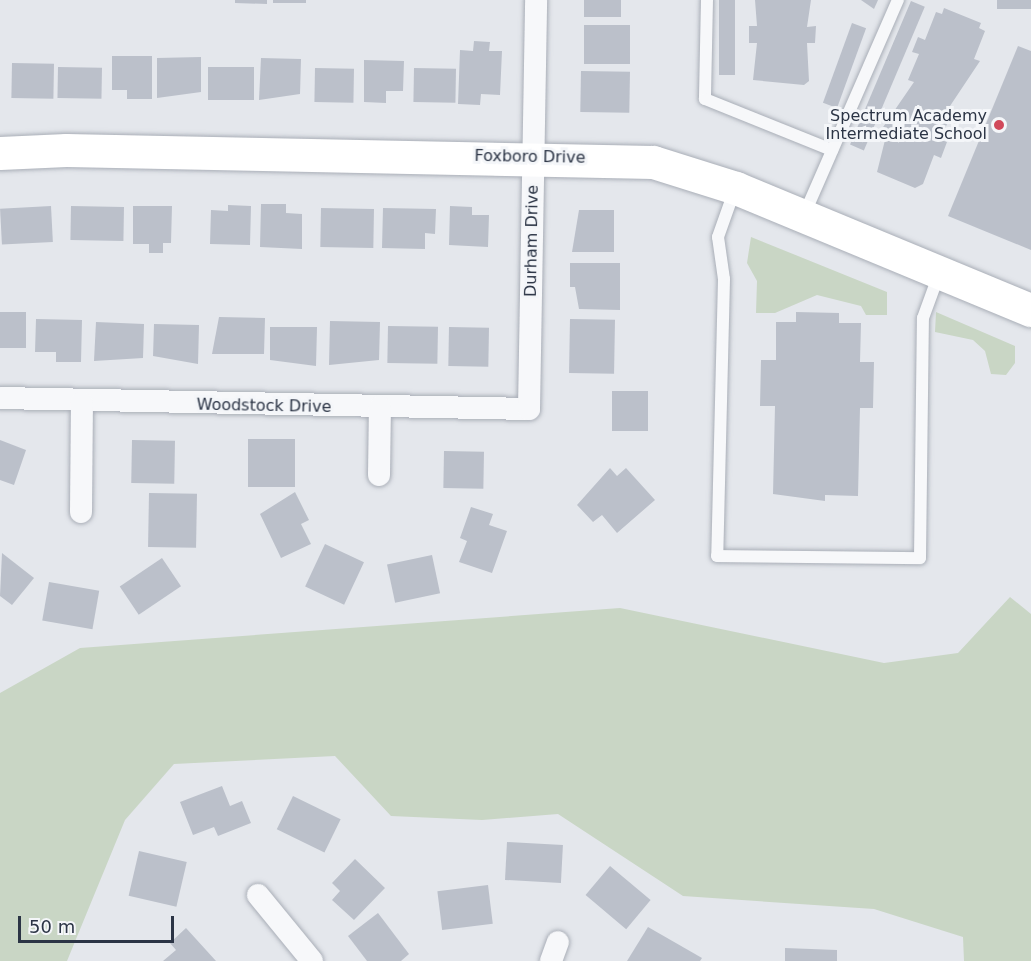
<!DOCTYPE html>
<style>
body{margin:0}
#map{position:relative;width:1031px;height:961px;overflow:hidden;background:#e4e7ec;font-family:"DejaVu Sans",sans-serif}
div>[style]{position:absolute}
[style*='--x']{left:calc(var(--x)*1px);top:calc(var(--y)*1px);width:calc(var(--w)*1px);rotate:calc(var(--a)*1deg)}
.green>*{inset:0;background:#c9d6c5}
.building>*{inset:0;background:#bbc0ca;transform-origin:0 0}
.roads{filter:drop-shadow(0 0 2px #a9aeb7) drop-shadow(0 0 2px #a9aeb7)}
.lane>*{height:12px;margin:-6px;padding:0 6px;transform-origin:6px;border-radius:6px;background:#f7f8fa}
.street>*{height:22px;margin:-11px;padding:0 11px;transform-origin:11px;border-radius:11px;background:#f7f8fa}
.secondary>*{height:33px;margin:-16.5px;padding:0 16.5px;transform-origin:16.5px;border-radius:16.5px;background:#fff}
.dots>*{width:16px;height:16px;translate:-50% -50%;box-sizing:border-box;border:3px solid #f4f6f9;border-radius:50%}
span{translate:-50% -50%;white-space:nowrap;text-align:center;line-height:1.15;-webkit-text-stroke:6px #f4f6f9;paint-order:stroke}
.poi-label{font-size:16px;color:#2b3445}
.right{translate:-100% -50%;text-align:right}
.street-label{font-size:16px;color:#2b3445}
.scale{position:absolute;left:18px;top:916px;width:156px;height:27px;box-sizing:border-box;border:3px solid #2b3445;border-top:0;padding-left:8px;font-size:18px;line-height:21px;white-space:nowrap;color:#2b3445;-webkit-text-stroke:4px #f4f6f9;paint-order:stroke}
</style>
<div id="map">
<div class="green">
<div style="clip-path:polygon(751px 237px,887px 292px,887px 315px,866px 315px,861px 306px,817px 295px,775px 313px,756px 313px,757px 281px,747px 263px)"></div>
<div style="clip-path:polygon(936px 312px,1015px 346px,1015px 363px,1006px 375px,991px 374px,985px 351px,973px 340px,935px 332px)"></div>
<div style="clip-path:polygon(1010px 597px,1031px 614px,1031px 961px,964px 961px,963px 937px,874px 909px,683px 896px,558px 814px,482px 820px,391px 816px,335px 756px,174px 764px,125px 820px,67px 961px,0 961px,0 693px,80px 648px,620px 608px,884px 663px,958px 653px)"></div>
</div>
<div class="building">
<div style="clip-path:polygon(235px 0,267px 0,267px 4px,235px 3px)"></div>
<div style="left:273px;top:0;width:33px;height:3px"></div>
<div style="left:584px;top:0;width:37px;height:17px"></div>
<div style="left:719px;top:0;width:16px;height:75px"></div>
<div style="clip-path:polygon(755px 0,811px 0,807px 27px,816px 26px,815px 43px,807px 43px,809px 81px,804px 85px,753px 80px,757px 43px,749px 43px,749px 26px,757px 26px)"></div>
<div style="clip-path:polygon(861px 0,878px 0,874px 9px)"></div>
<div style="left:997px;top:0;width:34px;height:9px"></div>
<div style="left:911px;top:1px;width:15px;height:156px;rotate:23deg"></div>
<div style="clip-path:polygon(944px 8px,981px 23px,979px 28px,985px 31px,974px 59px,980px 61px,946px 112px,951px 113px,941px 140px,947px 142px,941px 158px,934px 155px,923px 184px,915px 188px,877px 172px,886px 136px,879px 133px,914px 82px,908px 80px,919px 54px,912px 52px,918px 37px,925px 40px,936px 12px,942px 14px)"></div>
<div style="left:852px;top:23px;width:15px;height:85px;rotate:20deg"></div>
<div style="left:584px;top:25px;width:46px;height:39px"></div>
<div style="clip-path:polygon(474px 41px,490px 42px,489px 51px,502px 51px,500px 95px,481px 94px,480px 105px,458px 104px,460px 50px,473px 51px)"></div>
<div style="clip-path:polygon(1018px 46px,1031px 51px,1031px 250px,948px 216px)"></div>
<div style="clip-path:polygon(112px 56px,152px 56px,152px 99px,127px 99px,127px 90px,112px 90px)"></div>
<div style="clip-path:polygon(201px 57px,201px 92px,157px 98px,157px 58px)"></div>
<div style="clip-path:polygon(261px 58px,301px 59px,300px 94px,259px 100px)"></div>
<div style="clip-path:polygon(364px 60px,404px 61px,403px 91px,386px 91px,386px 103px,364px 102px)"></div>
<div style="left:12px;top:63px;width:42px;height:35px;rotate:1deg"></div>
<div style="left:58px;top:67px;width:44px;height:31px;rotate:1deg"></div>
<div style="left:208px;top:67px;width:46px;height:33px"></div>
<div style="left:315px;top:68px;width:39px;height:34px;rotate:1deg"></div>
<div style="left:414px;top:68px;width:42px;height:34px;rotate:1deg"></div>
<div style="left:581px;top:71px;width:49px;height:41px;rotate:1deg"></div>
<div style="clip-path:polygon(261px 204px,286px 204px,286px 213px,302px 214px,302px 249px,260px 247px)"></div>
<div style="clip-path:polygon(228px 205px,251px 206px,250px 245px,210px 244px,211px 210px,228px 211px)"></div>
<div style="left:51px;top:206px;width:36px;height:51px;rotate:87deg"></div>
<div style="left:71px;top:206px;width:53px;height:34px;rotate:1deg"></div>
<div style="clip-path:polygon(133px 206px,172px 206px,171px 243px,163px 243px,163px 253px,149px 253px,149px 244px,133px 244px)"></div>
<div style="clip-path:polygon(450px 206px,472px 207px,472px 215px,489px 215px,488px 247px,449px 245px)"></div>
<div style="left:321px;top:208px;width:53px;height:39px;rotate:1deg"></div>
<div style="clip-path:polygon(383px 208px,436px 209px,435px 234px,425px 233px,425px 249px,382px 248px)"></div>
<div style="clip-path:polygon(579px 210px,614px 210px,614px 252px,572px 252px)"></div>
<div style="clip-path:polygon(570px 263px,620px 263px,620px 310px,579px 309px,575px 287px,570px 287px)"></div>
<div style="left:0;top:312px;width:26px;height:36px"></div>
<div style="clip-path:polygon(796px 312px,839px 313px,839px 323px,861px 323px,860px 362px,874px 362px,873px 408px,860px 408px,858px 496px,825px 495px,825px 501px,773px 494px,775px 406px,760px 406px,761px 360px,776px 360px,776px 322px,796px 322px)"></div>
<div style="clip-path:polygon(219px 317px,265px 318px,264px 354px,212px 354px)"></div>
<div style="clip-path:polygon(36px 319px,82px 320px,81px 362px,56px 362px,56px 352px,35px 352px)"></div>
<div style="left:570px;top:319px;width:45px;height:54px;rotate:1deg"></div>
<div style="clip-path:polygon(330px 321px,380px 322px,379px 360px,329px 365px)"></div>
<div style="clip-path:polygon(96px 322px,144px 324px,143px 358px,94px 361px)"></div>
<div style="clip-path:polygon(154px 324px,199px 325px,198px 364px,153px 356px)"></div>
<div style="left:388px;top:326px;width:50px;height:37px;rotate:1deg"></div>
<div style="clip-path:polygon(270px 327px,317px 327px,316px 366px,270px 360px)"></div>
<div style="left:449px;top:327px;width:40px;height:39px;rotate:1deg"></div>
<div style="left:612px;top:391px;width:36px;height:40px"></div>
<div style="left:248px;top:439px;width:47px;height:48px"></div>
<div style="clip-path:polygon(0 440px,26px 450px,14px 485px,0 480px)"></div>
<div style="left:132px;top:440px;width:43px;height:43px;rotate:1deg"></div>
<div style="left:444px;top:451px;width:40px;height:37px;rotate:1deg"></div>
<div style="clip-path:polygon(610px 468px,617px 476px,626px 468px,655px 500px,617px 533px,602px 515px,593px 522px,577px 505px)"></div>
<div style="clip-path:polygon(295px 492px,309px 520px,301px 524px,311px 544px,281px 558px,260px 514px)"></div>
<div style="left:149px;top:493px;width:48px;height:54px;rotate:1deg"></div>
<div style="clip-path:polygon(471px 507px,493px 514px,489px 525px,507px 531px,492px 573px,459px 562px,467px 541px,460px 538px)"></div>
<div style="left:325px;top:544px;width:43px;height:47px;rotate:25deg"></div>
<div style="clip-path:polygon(2px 553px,34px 578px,12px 605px,0 596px)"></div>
<div style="left:432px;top:555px;width:39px;height:46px;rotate:78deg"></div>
<div style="left:162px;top:558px;width:34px;height:51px;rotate:56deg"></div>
<div style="left:49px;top:582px;width:51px;height:39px;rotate:10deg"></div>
<div style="clip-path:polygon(222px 786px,230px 806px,242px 801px,251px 823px,218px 836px,214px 827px,193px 835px,180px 802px)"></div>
<div style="left:293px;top:796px;width:53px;height:37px;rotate:26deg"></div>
<div style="left:507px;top:842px;width:56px;height:38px;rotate:3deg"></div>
<div style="left:139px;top:851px;width:49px;height:46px;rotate:13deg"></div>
<div style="clip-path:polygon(355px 859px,385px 888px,354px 920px,332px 900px,340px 891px,332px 883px)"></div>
<div style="left:610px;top:866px;width:53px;height:38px;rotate:40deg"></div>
<div style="left:488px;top:885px;width:39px;height:51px;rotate:83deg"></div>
<div style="clip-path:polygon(378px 913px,409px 954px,401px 961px,367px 961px,348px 936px)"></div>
<div style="clip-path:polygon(648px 927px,702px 958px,700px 961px,627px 961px)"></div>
<div style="clip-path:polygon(186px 928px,216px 961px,163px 961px,176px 950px,170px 943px)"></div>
<div style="clip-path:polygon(785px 948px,837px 950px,837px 961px,785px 961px)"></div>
</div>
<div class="roads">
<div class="lane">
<div style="--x:707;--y:0;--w:99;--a:91.2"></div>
<div style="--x:705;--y:99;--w:137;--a:21.9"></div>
<div style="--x:735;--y:189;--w:51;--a:109.5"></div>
<div style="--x:718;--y:237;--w:42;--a:81.9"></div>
<div style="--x:724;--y:279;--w:277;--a:91.4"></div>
<div style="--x:717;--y:556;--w:203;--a:0.6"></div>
<div style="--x:920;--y:558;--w:240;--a:-89.3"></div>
<div style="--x:923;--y:318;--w:47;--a:-70"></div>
<div style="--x:804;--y:215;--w:235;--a:-66.4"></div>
</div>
<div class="street">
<div style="--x:0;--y:398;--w:529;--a:1.19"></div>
<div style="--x:529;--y:409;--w:409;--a:-89"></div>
<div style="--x:379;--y:475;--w:68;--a:-89.2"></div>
<div style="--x:81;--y:512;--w:109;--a:-89.5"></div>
<div style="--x:258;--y:895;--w:85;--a:50.7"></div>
<div style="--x:551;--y:961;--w:20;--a:-70"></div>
</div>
<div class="secondary">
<div style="--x:0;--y:153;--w:66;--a:-2.6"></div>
<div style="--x:66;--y:150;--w:587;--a:1.17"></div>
<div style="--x:653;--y:162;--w:87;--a:17.4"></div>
<div style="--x:736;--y:188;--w:319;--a:22.5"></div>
</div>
</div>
<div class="dots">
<div style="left:999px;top:125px;background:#d1495b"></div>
</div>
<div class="poi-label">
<span class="right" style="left:987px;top:125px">Spectrum Academy<br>Intermediate School</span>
</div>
<div class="street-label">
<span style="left:530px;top:157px;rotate:1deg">Foxboro Drive</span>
<span style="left:532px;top:241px;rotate:-89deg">Durham Drive</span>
<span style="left:264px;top:406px;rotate:1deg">Woodstock Drive</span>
</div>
<div class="scale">50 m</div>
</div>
